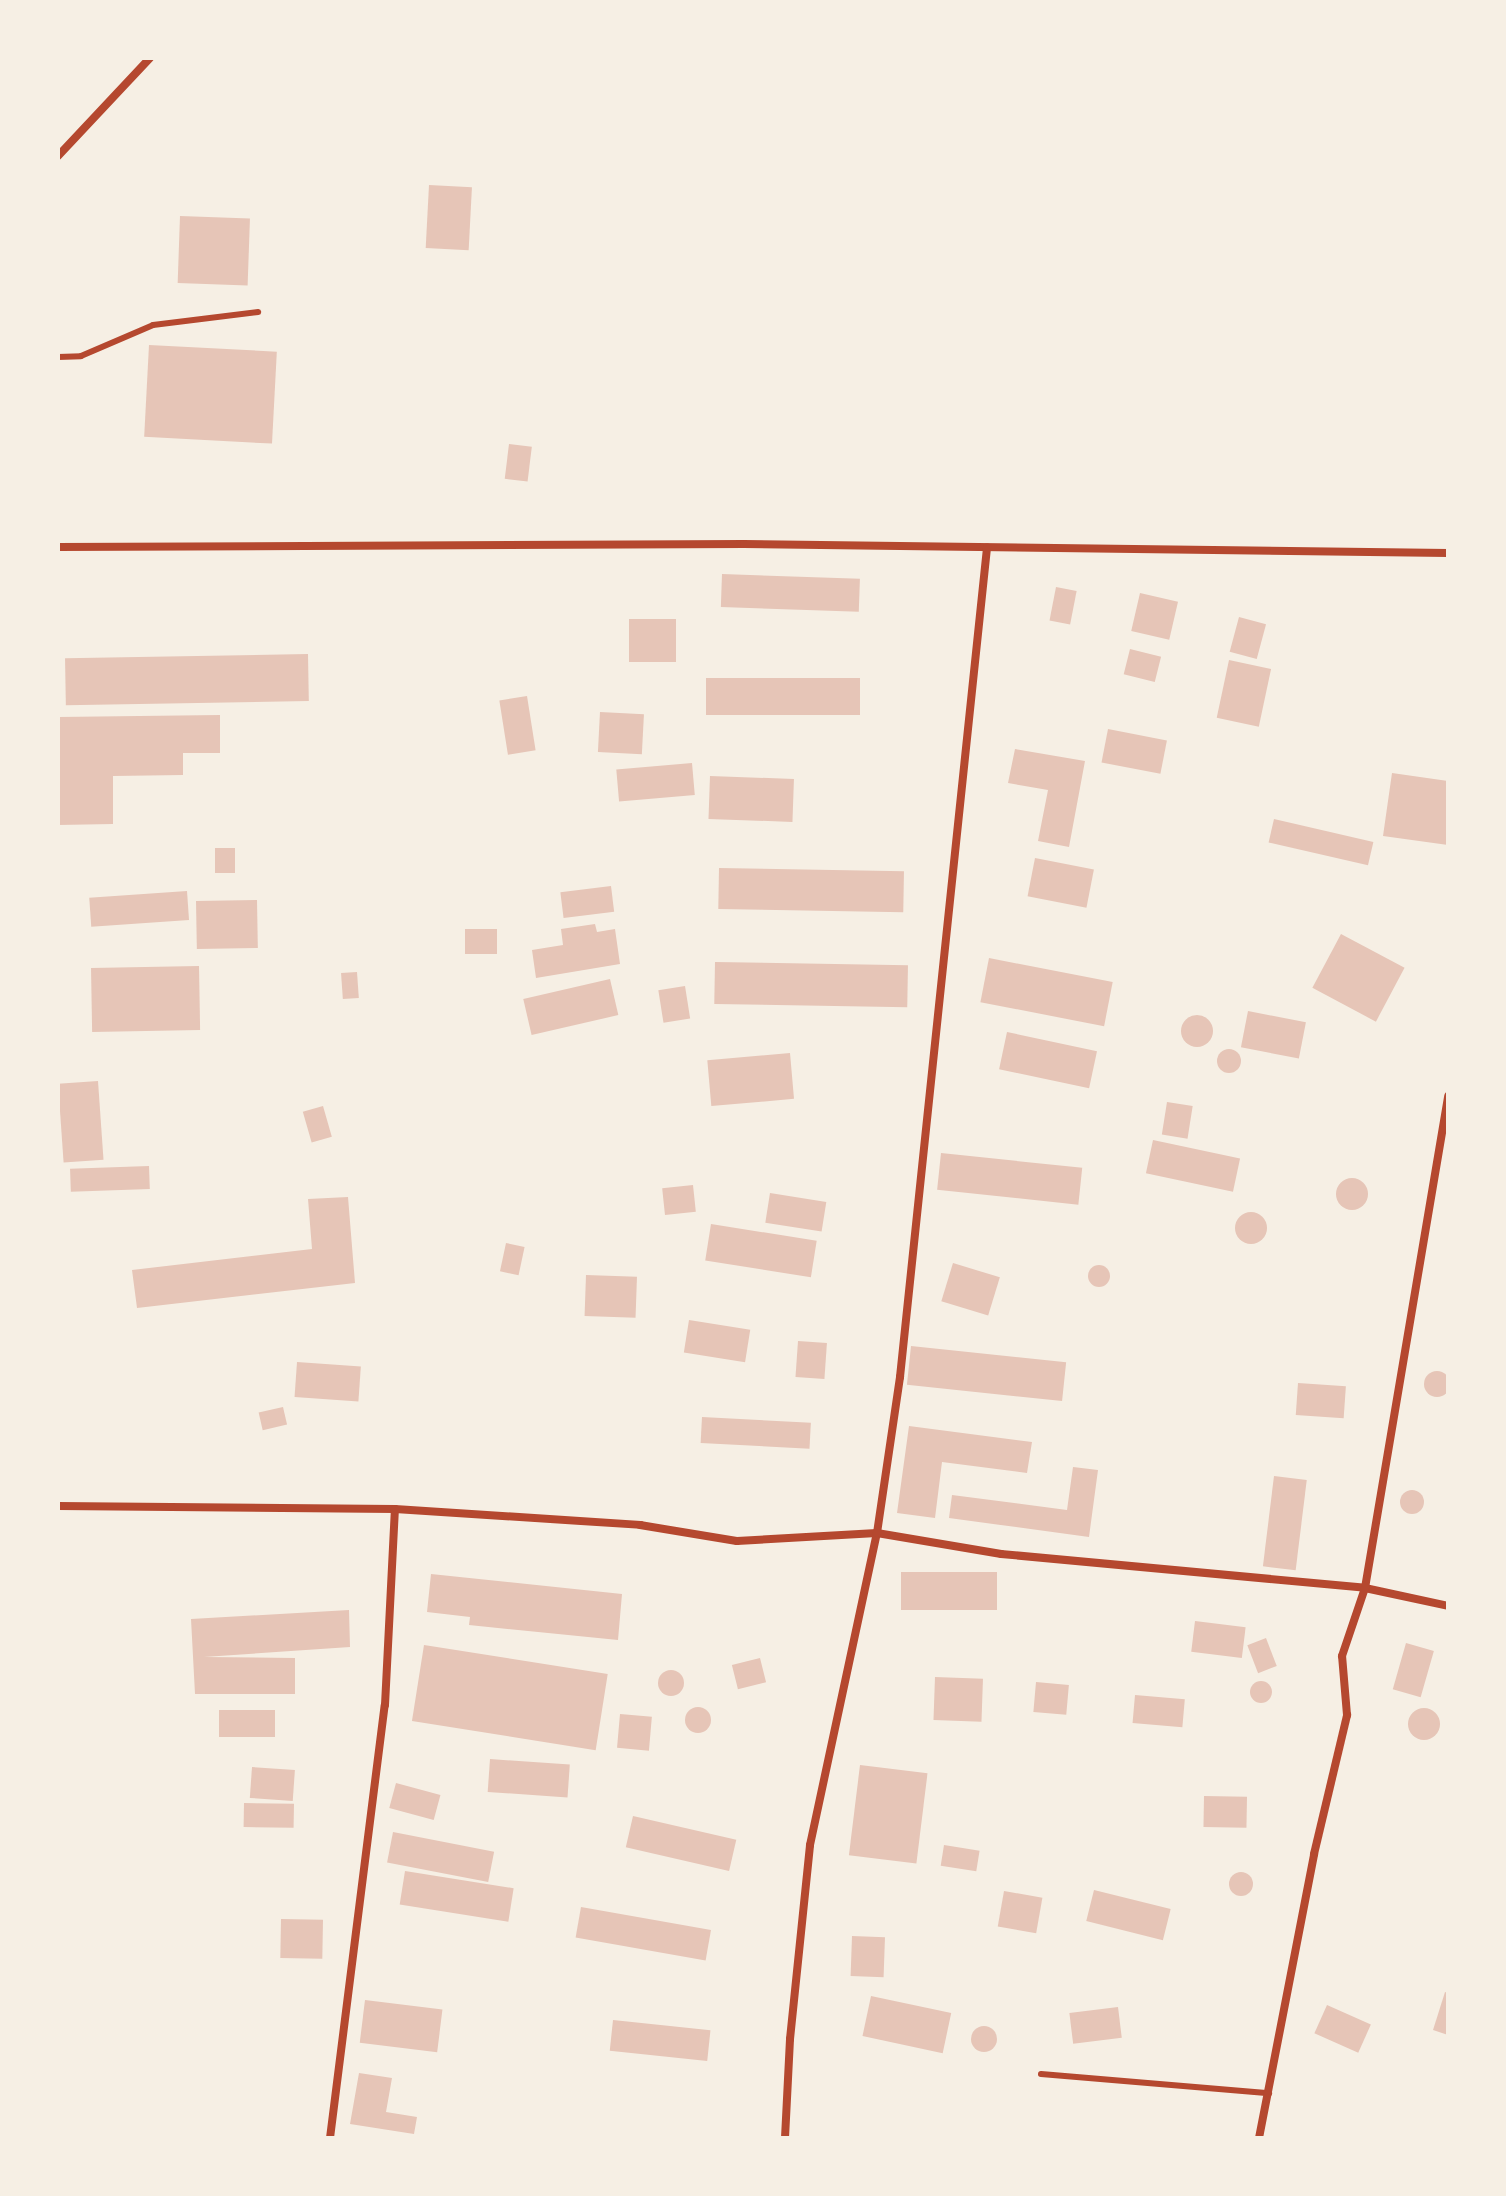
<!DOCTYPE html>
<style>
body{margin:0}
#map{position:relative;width:1506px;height:2196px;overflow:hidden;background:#f6efe4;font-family:"Nunito Sans",sans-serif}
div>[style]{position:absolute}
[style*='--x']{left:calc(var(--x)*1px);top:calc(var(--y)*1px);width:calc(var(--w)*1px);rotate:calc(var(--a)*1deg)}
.building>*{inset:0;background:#e6c5b7;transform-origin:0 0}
.round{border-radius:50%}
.service>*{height:6px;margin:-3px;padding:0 3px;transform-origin:3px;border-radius:3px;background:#b5482f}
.minor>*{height:8px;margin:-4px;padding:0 4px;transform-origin:4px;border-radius:4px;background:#b5482f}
span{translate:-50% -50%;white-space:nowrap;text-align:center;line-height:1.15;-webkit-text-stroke:7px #f6efe4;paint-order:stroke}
.frame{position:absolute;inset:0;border:60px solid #f6efe4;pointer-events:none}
</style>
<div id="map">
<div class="building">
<div style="left:429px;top:185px;width:43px;height:63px;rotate:3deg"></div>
<div style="left:180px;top:216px;width:70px;height:67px;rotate:2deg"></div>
<div style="left:149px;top:345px;width:128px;height:92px;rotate:3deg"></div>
<div style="left:509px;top:444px;width:23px;height:35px;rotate:7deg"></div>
<div style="left:722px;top:574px;width:138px;height:33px;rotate:2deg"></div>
<div style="left:1056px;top:587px;width:21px;height:34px;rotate:11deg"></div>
<div style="left:1140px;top:593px;width:39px;height:39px;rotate:13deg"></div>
<div style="left:1239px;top:617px;width:28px;height:36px;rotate:15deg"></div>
<div style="left:629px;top:619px;width:47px;height:43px"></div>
<div style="left:1130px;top:649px;width:32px;height:26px;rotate:14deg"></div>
<div style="left:308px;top:654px;width:47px;height:243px;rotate:89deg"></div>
<div style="left:1229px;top:660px;width:43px;height:59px;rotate:12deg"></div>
<div style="left:860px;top:678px;width:37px;height:154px;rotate:90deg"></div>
<div style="left:527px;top:696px;width:55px;height:28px;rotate:81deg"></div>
<div style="left:600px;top:712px;width:44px;height:40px;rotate:3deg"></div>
<div style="clip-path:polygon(220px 715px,220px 753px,183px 753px,183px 775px,113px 776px,113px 824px,58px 825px,58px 717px)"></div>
<div style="left:1108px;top:729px;width:60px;height:34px;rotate:11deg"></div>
<div style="clip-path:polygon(1015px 749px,1085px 761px,1069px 847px,1038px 841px,1048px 790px,1008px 783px)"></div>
<div style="left:692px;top:763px;width:32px;height:76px;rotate:85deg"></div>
<div style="clip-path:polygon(1392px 773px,1448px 781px,1448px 845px,1383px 836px)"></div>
<div style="left:710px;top:776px;width:84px;height:43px;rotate:2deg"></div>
<div style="left:1274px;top:819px;width:102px;height:24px;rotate:13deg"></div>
<div style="left:215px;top:848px;width:20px;height:25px"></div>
<div style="left:1035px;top:858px;width:60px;height:39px;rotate:11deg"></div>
<div style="left:719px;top:868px;width:185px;height:41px;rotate:1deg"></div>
<div style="left:611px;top:886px;width:26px;height:51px;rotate:83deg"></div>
<div style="left:187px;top:891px;width:29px;height:98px;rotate:86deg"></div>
<div style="left:257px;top:900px;width:48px;height:61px;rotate:89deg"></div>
<div style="clip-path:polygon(595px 924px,597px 932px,615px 929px,620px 964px,536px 978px,532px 950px,563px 945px,561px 929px)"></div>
<div style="left:497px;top:929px;width:25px;height:32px;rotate:90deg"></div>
<div style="left:1341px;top:934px;width:72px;height:61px;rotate:28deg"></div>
<div style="left:989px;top:958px;width:126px;height:45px;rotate:11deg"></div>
<div style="left:715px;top:962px;width:193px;height:42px;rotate:1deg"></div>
<div style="left:199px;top:966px;width:64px;height:108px;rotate:89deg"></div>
<div style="left:357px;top:972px;width:26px;height:16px;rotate:86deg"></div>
<div style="left:610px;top:979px;width:37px;height:89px;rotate:77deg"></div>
<div style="left:685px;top:986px;width:33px;height:27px;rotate:81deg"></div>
<div style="left:1248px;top:1011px;width:59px;height:37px;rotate:11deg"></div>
<div class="round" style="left:1181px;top:1015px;width:32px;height:32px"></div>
<div style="left:1007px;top:1032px;width:92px;height:38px;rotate:12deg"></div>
<div class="round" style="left:1217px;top:1049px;width:24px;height:24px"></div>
<div style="left:790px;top:1053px;width:46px;height:83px;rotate:85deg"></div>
<div style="left:98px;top:1081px;width:79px;height:40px;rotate:86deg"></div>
<div style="left:1167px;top:1102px;width:26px;height:33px;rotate:9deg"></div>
<div style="left:323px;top:1106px;width:32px;height:21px;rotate:74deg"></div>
<div style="left:1153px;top:1140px;width:89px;height:34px;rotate:12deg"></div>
<div style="left:941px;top:1153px;width:142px;height:37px;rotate:6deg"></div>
<div style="left:149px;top:1166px;width:23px;height:79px;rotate:88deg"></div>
<div class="round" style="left:1336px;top:1178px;width:32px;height:32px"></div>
<div style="left:693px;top:1185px;width:27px;height:31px;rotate:84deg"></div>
<div style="left:770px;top:1193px;width:57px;height:30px;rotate:9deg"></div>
<div style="clip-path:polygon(348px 1197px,355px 1283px,137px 1308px,132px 1270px,312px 1249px,308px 1199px)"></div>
<div class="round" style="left:1235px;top:1212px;width:32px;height:32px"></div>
<div style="left:711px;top:1224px;width:107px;height:37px;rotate:9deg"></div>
<div style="left:506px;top:1243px;width:19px;height:29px;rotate:12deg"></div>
<div style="left:953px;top:1263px;width:49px;height:40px;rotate:17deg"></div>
<div class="round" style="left:1088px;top:1265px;width:22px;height:22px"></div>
<div style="left:586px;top:1275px;width:51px;height:41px;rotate:2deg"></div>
<div style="left:689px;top:1320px;width:62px;height:33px;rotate:9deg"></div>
<div style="left:798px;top:1341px;width:29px;height:36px;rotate:4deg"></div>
<div style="left:911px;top:1346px;width:156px;height:39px;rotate:6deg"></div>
<div style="left:297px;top:1362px;width:64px;height:35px;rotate:4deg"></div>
<div class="round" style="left:1424px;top:1371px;width:26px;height:26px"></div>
<div style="left:1298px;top:1383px;width:48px;height:32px;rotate:4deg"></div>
<div style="left:283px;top:1407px;width:18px;height:25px;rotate:77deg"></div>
<div style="left:702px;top:1417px;width:109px;height:26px;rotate:3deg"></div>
<div style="clip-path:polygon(909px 1426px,1032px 1442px,1027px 1473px,942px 1462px,935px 1518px,897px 1513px)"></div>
<div style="clip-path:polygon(1073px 1467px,1098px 1470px,1089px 1537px,949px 1518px,952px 1495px,1067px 1510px)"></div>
<div style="left:1274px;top:1476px;width:33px;height:91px;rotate:7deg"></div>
<div class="round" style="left:1400px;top:1490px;width:24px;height:24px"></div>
<div style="left:997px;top:1572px;width:38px;height:96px;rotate:90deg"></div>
<div style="clip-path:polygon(431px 1574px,622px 1594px,618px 1640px,469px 1625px,470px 1617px,427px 1612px)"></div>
<div style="clip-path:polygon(349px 1610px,350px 1647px,204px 1657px,295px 1658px,295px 1694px,195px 1694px,191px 1619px)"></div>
<div style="left:1195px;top:1621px;width:51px;height:31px;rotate:7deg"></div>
<div style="left:1266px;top:1638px;width:30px;height:20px;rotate:69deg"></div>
<div style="left:1406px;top:1643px;width:29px;height:48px;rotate:16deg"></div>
<div style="left:424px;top:1645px;width:186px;height:77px;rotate:9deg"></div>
<div style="left:760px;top:1658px;width:25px;height:29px;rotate:76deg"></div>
<div class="round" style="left:658px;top:1670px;width:26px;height:26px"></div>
<div style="left:935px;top:1677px;width:48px;height:43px;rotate:2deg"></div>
<div class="round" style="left:1250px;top:1681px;width:22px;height:22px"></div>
<div style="left:1036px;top:1682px;width:33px;height:30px;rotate:5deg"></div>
<div style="left:1135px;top:1695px;width:50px;height:28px;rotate:5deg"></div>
<div class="round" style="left:685px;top:1707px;width:26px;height:26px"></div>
<div class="round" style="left:1408px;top:1708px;width:32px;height:32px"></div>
<div style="left:275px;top:1710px;width:27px;height:56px;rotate:90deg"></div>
<div style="left:620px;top:1714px;width:32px;height:34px;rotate:5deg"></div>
<div style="left:490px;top:1759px;width:80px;height:33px;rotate:4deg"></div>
<div style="left:860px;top:1765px;width:68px;height:91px;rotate:7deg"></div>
<div style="left:252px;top:1767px;width:43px;height:31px;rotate:4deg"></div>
<div style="left:396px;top:1783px;width:46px;height:26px;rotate:15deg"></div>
<div style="left:1204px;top:1796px;width:43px;height:31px;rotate:1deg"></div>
<div style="left:244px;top:1803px;width:50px;height:24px;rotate:1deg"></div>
<div style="left:633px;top:1816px;width:106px;height:32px;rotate:13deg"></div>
<div style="left:393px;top:1832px;width:103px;height:31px;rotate:11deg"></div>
<div style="left:944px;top:1845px;width:36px;height:21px;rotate:9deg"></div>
<div style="left:405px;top:1871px;width:110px;height:34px;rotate:9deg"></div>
<div class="round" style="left:1229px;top:1872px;width:24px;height:24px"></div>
<div style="left:1094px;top:1890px;width:79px;height:32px;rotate:14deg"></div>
<div style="left:1004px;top:1891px;width:39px;height:36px;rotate:10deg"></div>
<div style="left:581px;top:1907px;width:132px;height:31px;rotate:10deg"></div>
<div style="left:281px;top:1919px;width:42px;height:39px;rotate:1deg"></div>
<div style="left:852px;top:1936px;width:33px;height:40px;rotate:2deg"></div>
<div style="clip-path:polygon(1445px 1992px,1448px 1993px,1448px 2035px,1433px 2030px)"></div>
<div style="left:871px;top:1996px;width:82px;height:41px;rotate:12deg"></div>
<div style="left:365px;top:2000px;width:78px;height:43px;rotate:7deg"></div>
<div style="left:1327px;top:2005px;width:48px;height:31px;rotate:24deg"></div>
<div style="left:1118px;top:2007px;width:31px;height:49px;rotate:83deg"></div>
<div style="left:613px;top:2020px;width:98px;height:31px;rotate:6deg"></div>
<div class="round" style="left:971px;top:2026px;width:26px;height:26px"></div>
<div style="clip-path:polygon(359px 2073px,392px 2078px,386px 2112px,417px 2117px,414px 2134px,350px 2124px)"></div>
</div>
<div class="service">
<div style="--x:58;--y:357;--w:23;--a:-2"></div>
<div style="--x:81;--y:356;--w:78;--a:-23.3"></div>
<div style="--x:153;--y:325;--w:106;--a:-7.1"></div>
<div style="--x:1041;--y:2074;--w:229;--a:4.8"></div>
</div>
<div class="minor">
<div style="--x:58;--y:156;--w:134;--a:-46.8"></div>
<div style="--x:58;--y:547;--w:686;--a:-0.25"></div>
<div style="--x:744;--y:544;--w:704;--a:0.73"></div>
<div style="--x:58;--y:1506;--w:337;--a:0.5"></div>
<div style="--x:395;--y:1509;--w:246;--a:3.7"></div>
<div style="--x:640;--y:1525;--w:98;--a:9.4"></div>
<div style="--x:737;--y:1541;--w:140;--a:-3.3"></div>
<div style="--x:877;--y:1533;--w:126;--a:9.6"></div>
<div style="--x:1001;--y:1554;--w:366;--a:5.3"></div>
<div style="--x:1365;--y:1588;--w:85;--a:12.2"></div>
<div style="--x:330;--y:2138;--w:436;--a:-82.8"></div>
<div style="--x:385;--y:1705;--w:196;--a:-87.1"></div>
<div style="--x:785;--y:2138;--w:99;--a:-87.1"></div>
<div style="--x:790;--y:2039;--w:195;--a:-84.1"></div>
<div style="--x:810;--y:1845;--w:319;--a:-77.9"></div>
<div style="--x:877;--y:1533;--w:158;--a:-81.6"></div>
<div style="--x:900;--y:1377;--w:834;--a:-84.01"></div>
<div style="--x:1259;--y:2138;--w:289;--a:-79"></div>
<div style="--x:1314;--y:1854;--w:143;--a:-76.6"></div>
<div style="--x:1347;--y:1715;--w:59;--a:-94.8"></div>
<div style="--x:1342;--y:1656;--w:72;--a:-71.3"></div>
<div style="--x:1365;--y:1588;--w:499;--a:-80.4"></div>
</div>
<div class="frame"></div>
</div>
